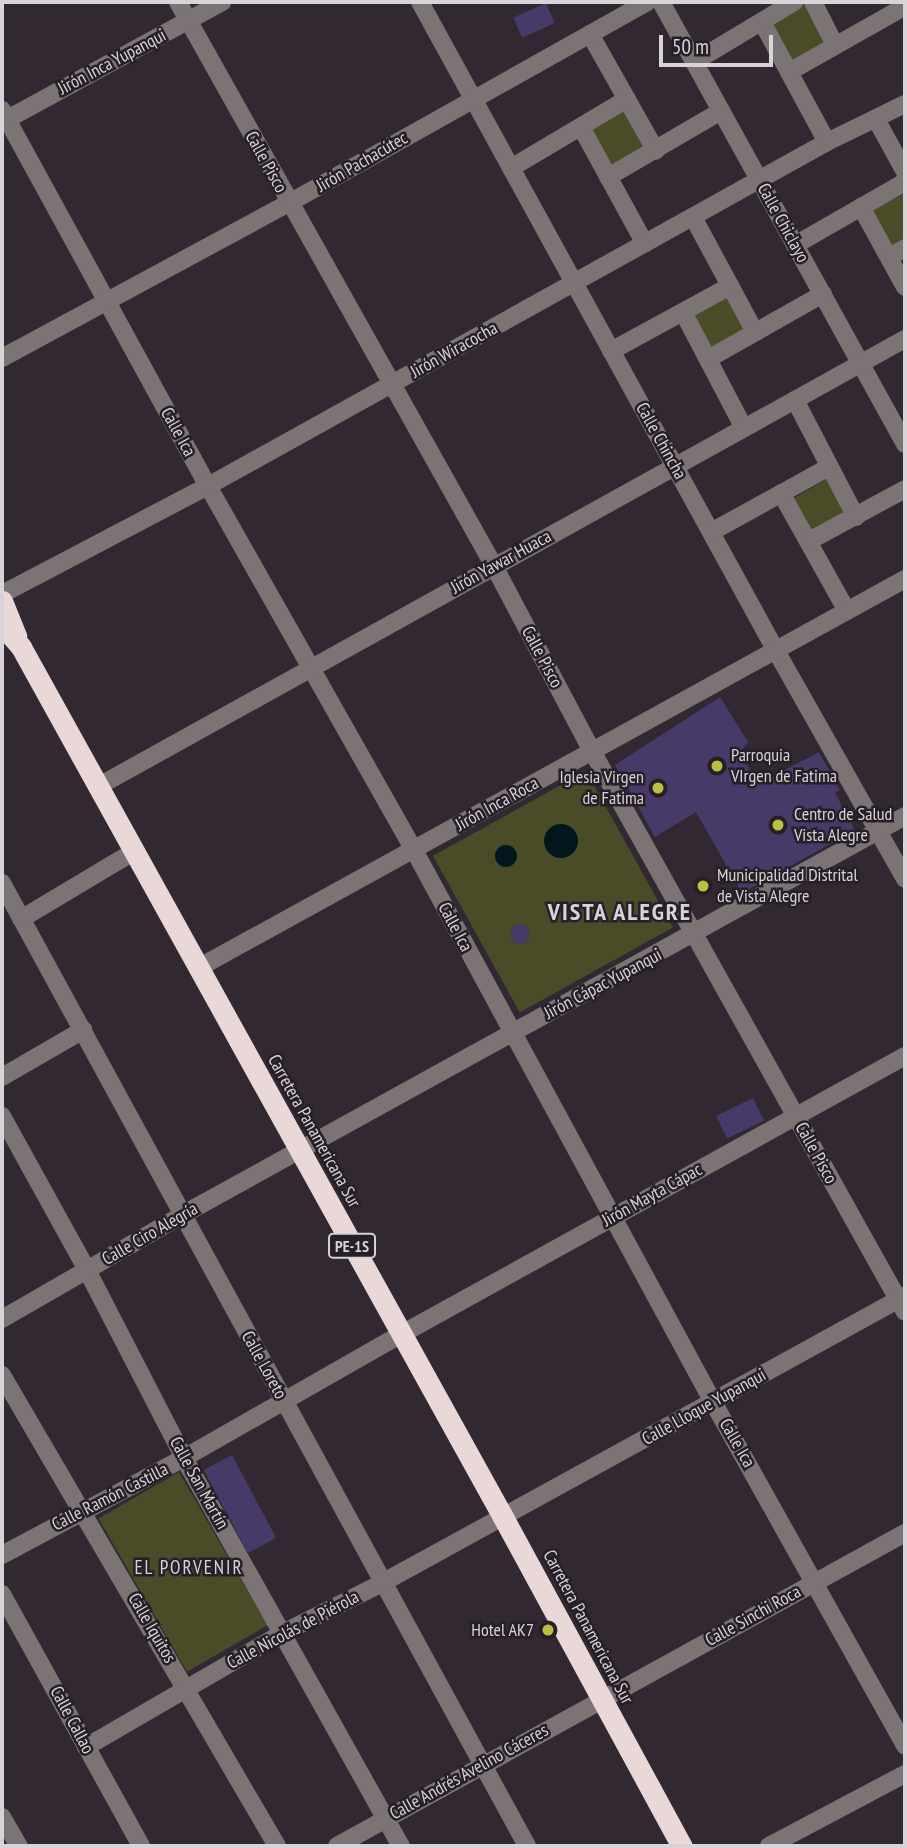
<!DOCTYPE html>
<meta charset="utf-8">
<style>
body{margin:0}
#map{position:relative;width:907px;height:1848px;overflow:hidden;background:#312831;font-family:"PT Sans Narrow",sans-serif}
div>[style]{position:absolute}
[style*='--x']{left:calc(var(--x)*1px);top:calc(var(--y)*1px);width:calc(var(--w)*1px);rotate:calc(var(--a)*1deg)}
.green>*{inset:0;background:#4a4c27;transform-origin:0 0}
.water>*{inset:0;background:#02161d}
.round{border-radius:50%}
.building>*{inset:0;background:#473a68;transform-origin:0 0}
.minor>*{height:18px;margin:-9px;padding:0 9px;transform-origin:9px;border-radius:9px;background:#7b7374}
.highway>*{height:21px;margin:-10.5px;padding:0 10.5px;transform-origin:10.5px;border-radius:10.5px;background:#ead8d9}
.dots>*{width:19px;height:19px;translate:-50% -50%;box-sizing:border-box;border:4px solid #271f27;border-radius:50%}
span{translate:-50% -50%;white-space:nowrap;text-align:center;line-height:1.15;-webkit-text-stroke:5px #271f27;paint-order:stroke}
.shield-label span{padding:2px 5px;background:#271f27;border:2px solid;border-radius:5px;-webkit-text-stroke-width:0}
.shield-label{font-size:16px;color:#d8d3d8;font-weight:700}
.street-label{font-size:18px;color:#d8d3d8}
.poi-label{font-size:18px;color:#d8d3d8}
.left{translate:0 -50%;text-align:left}
.right{translate:-100% -50%;text-align:right}
.neighbourhood-label{font-size:19px;color:#d8d3d8;letter-spacing:2px}
.district-label{font-size:24px;color:#d8d3d8;font-weight:700;letter-spacing:2px}
.frame{position:absolute;inset:0;border:4px solid #d8d3d8;pointer-events:none}
.scale{position:absolute;left:659px;top:35px;width:114px;height:32px;box-sizing:border-box;border:4px solid #d8d3d8;border-top:0;padding-left:9px;font-size:21px;line-height:24px;white-space:nowrap;color:#d8d3d8;-webkit-text-stroke:5px #271f27;paint-order:stroke}
</style>
<div id="map">
<div class="green">
<div style="left:804px;top:3px;width:47px;height:40px;rotate:59deg"></div>
<div style="left:625px;top:109px;width:45px;height:43px;rotate:61deg"></div>
<div style="clip-path:polygon(905px 193px,905px 243px,893px 250px,872px 211px)"></div>
<div style="left:728px;top:293px;width:43px;height:44px;rotate:64deg"></div>
<div style="left:827px;top:479px;width:40px;height:39px;rotate:60deg"></div>
<div style="left:586px;top:771px;width:179px;height:175px;rotate:61deg"></div>
<div style="left:179px;top:1472px;width:177px;height:93px;rotate:60deg"></div>
</div>
<div class="water">
<div class="round" style="left:544px;top:824px;width:34px;height:34px"></div>
<div class="round" style="left:495px;top:845px;width:22px;height:22px"></div>
</div>
<div class="building">
<div style="left:546px;top:3px;width:22px;height:36px;rotate:66deg"></div>
<div style="clip-path:polygon(720px 697px,748px 742px,740px 752px,758px 784px,819px 752px,840px 790px,835px 793px,855px 830px,742px 893px,696px 812px,655px 837px,615px 765px)"></div>
<div class="round" style="left:510px;top:924px;width:20px;height:20px"></div>
<div style="left:753px;top:1098px;width:25px;height:41px;rotate:64deg"></div>
<div style="left:232px;top:1455px;width:94px;height:32px;rotate:62deg"></div>
</div>
<div class="minor">
<div style="--x:178;--y:2;--w:646;--a:60.74"></div>
<div style="--x:494;--y:566;--w:209;--a:62.1"></div>
<div style="--x:592;--y:751;--w:642;--a:60.84"></div>
<div style="--x:420;--y:2;--w:738;--a:61.25"></div>
<div style="--x:775;--y:649;--w:264;--a:60.5"></div>
<div style="--x:661;--y:2;--w:505;--a:61.1"></div>
<div style="--x:813;--y:2;--w:48;--a:62.9"></div>
<div style="--x:762;--y:22;--w:136;--a:61.6"></div>
<div style="--x:590;--y:34;--w:134;--a:60.6"></div>
<div style="--x:694;--y:62;--w:117;--a:-31"></div>
<div style="--x:789;--y:72;--w:132;--a:-29.5"></div>
<div style="--x:2;--y:110;--w:429;--a:61.3"></div>
<div style="--x:208;--y:486;--w:418;--a:60.5"></div>
<div style="--x:414;--y:850;--w:628;--a:61.56"></div>
<div style="--x:713;--y:1402;--w:394;--a:60.8"></div>
<div style="--x:876;--y:119;--w:60;--a:61.3"></div>
<div style="--x:2;--y:122;--w:251;--a:-28.6"></div>
<div style="--x:581;--y:127;--w:133;--a:61.3"></div>
<div style="--x:511;--y:168;--w:135;--a:-30.7"></div>
<div style="--x:608;--y:177;--w:131;--a:-30.3"></div>
<div style="--x:861;--y:207;--w:91;--a:61.2"></div>
<div style="--x:693;--y:217;--w:131;--a:61.7"></div>
<div style="--x:795;--y:245;--w:127;--a:-29.8"></div>
<div style="--x:889;--y:257;--w:18;--a:-29"></div>
<div style="--x:683;--y:312;--w:131;--a:62.3"></div>
<div style="--x:611;--y:351;--w:136;--a:-28.6"></div>
<div style="--x:2;--y:358;--w:326;--a:-28.4"></div>
<div style="--x:289;--y:203;--w:411;--a:-29.3"></div>
<div style="--x:708;--y:359;--w:132;--a:-29.5"></div>
<div style="--x:795;--y:400;--w:132;--a:62.5"></div>
<div style="--x:781;--y:493;--w:135;--a:60.8"></div>
<div style="--x:711;--y:532;--w:135;--a:-28.8"></div>
<div style="--x:809;--y:541;--w:109;--a:-28.4"></div>
<div style="--x:2;--y:594;--w:233;--a:-27.7"></div>
<div style="--x:208;--y:486;--w:708;--a:-29.06"></div>
<div style="--x:827;--y:142;--w:87;--a:-26"></div>
<div style="--x:97;--y:787;--w:924;--a:-29.01"></div>
<div style="--x:2;--y:883;--w:1097;--a:61.4"></div>
<div style="--x:21;--y:919;--w:131;--a:-30.9"></div>
<div style="--x:198;--y:968;--w:807;--a:-28.82"></div>
<div style="--x:2;--y:1077;--w:94;--a:-30.1"></div>
<div style="--x:2;--y:1116;--w:176;--a:61.1"></div>
<div style="--x:87;--y:1270;--w:212;--a:62.7"></div>
<div style="--x:184;--y:1458;--w:445;--a:60.8"></div>
<div style="--x:2;--y:1319;--w:208;--a:-30"></div>
<div style="--x:182;--y:1215;--w:826;--a:-28.89"></div>
<div style="--x:2;--y:1375;--w:545;--a:59.72"></div>
<div style="--x:2;--y:1555;--w:206;--a:-28.1"></div>
<div style="--x:184;--y:1458;--w:249;--a:-29.7"></div>
<div style="--x:400;--y:1335;--w:577;--a:-28.92"></div>
<div style="--x:2;--y:1594;--w:288;--a:61.1"></div>
<div style="--x:86;--y:1747;--w:228;--a:-30.1"></div>
<div style="--x:283;--y:1633;--w:111;--a:-26.8"></div>
<div style="--x:382;--y:1583;--w:597;--a:-28.76"></div>
<div style="--x:2;--y:1817;--w:34;--a:60"></div>
<div style="--x:337;--y:1846;--w:649;--a:-28.86"></div>
<div style="--x:769;--y:1846;--w:154;--a:-27.9"></div>
</div>
<div class="highway">
<div style="--x:2;--y:601;--w:38;--a:68"></div>
<div style="--x:2;--y:625;--w:29;--a:49"></div>
<div style="--x:21;--y:647;--w:995;--a:61.01"></div>
<div style="--x:503;--y:1517;--w:375;--a:61.5"></div>
</div>
<div class="dots">
<div style="left:717px;top:766px;background:#bcbf44"></div>
<div style="left:658px;top:788px;background:#bcbf44"></div>
<div style="left:778px;top:825px;background:#bcbf44"></div>
<div style="left:703px;top:886px;background:#bcbf44"></div>
<div style="left:548px;top:1630px;background:#bcbf44"></div>
</div>
<div class="shield-label">
<span style="left:352px;top:1246px">PE-1S</span>
</div>
<div class="street-label">
<span style="left:112px;top:62px;rotate:-28deg">Jirón Inca Yupanqui</span>
<span style="left:266px;top:162px;rotate:61deg">Calle Pisco</span>
<span style="left:362px;top:162px;rotate:-30deg">Jirón Pachacútec</span>
<span style="left:783px;top:223px;rotate:61deg">Calle Chiclayo</span>
<span style="left:454px;top:350px;rotate:-29deg">Jirón Wiracocha</span>
<span style="left:178px;top:432px;rotate:61deg">Calle Ica</span>
<span style="left:661px;top:441px;rotate:61deg">Calle Chincha</span>
<span style="left:501px;top:562px;rotate:-29deg">Jirón Yawar Huaca</span>
<span style="left:542px;top:657px;rotate:62deg">Calle Pisco</span>
<span style="left:497px;top:804px;rotate:-29deg">Jirón Inca Roca</span>
<span style="left:455px;top:927px;rotate:62deg">Calle Ica</span>
<span style="left:603px;top:984px;rotate:-28deg">Jirón Cápac Yupanqui</span>
<span style="left:314px;top:1131px;rotate:61deg">Carretera Panamericana Sur</span>
<span style="left:816px;top:1153px;rotate:61deg">Calle Pisco</span>
<span style="left:652px;top:1195px;rotate:-29deg">Jirón Mayta Cápac</span>
<span style="left:150px;top:1234px;rotate:-30deg">Calle Ciro Alegría</span>
<span style="left:264px;top:1365px;rotate:61deg">Calle Loreto</span>
<span style="left:704px;top:1407px;rotate:-29deg">Calle Lloque Yupanqui</span>
<span style="left:737px;top:1443px;rotate:60deg">Calle Ica</span>
<span style="left:199px;top:1483px;rotate:61deg">Calle San Martín</span>
<span style="left:110px;top:1497px;rotate:-27deg">Calle Ramón Castilla</span>
<span style="left:753px;top:1616px;rotate:-29deg">Calle Sinchi Roca</span>
<span style="left:588px;top:1627px;rotate:62deg">Carretera Panamericana Sur</span>
<span style="left:152px;top:1628px;rotate:60deg">Calle Iquitos</span>
<span style="left:293px;top:1630px;rotate:-28deg">Calle Nicolás de Piérola</span>
<span style="left:72px;top:1720px;rotate:62deg">Calle Callao</span>
<span style="left:469px;top:1772px;rotate:-29deg">Calle Andrés Avelino Cáceres</span>
</div>
<div class="poi-label">
<span class="left" style="left:731px;top:766px">Parroquia<br>VIrgen de Fatima</span>
<span class="right" style="left:644px;top:788px">Iglesia Virgen<br>de Fatima</span>
<span class="left" style="left:794px;top:825px">Centro de Salud<br>Vista Alegre</span>
<span class="left" style="left:717px;top:886px">Municipalidad Distrital<br>de Vista Alegre</span>
<span class="right" style="left:534px;top:1630px">Hotel AK7</span>
</div>
<div class="neighbourhood-label">
<span style="left:189px;top:1568px">EL PORVENIR</span>
</div>
<div class="district-label">
<span style="left:620px;top:912px">VISTA ALEGRE</span>
</div>
<div class="frame"></div>
<div class="scale">50 m</div>
</div>
